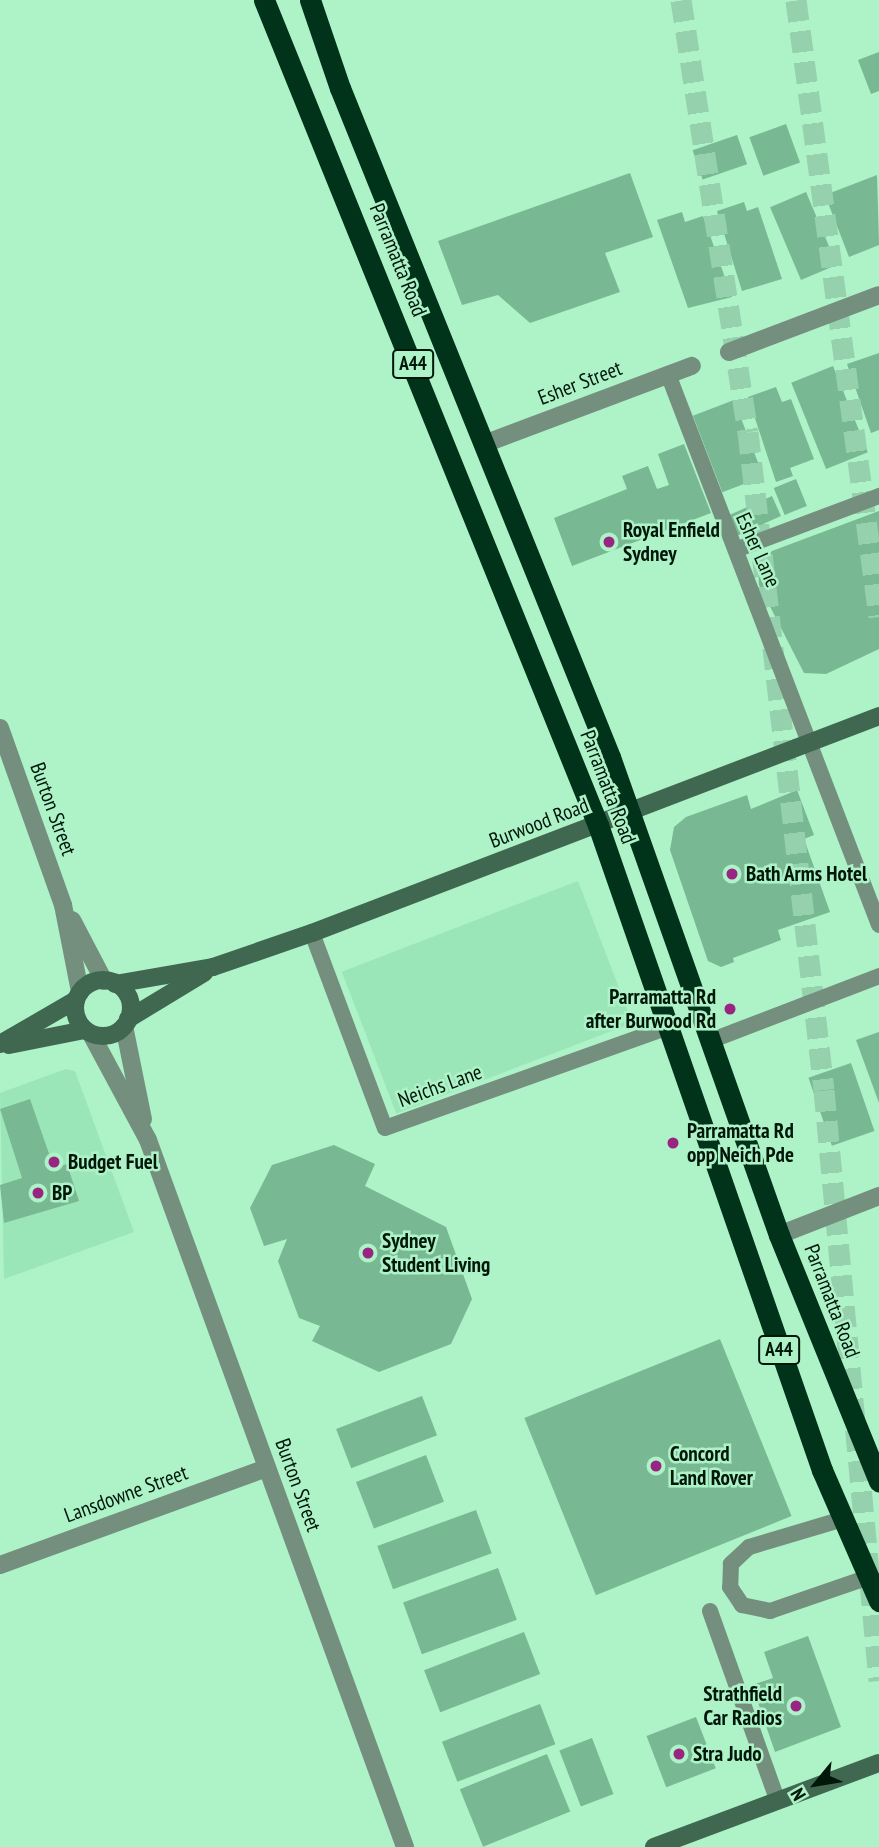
<!DOCTYPE html>
<style>
body{margin:0}
#map{position:relative;width:879px;height:1847px;overflow:hidden;background:#aef2c8;font-family:"PT Sans Narrow",sans-serif}
div>[style]{position:absolute}
[style*='--x']{left:calc(var(--x)*1px);top:calc(var(--y)*1px);width:calc(var(--w)*1px);rotate:calc(var(--a)*1deg)}
.built>*{inset:0;background:#9be6b8;transform-origin:0 0}
.building>*{inset:0;background:#78b892;transform-origin:0 0}
.highway-tunnel>*{height:21px;margin-top:-10.5px;transform-origin:0;background:repeating-linear-gradient(90deg,#94d1ac 0 21px,transparent 0 31px)}
.lane>*{height:16px;margin:-8px;padding:0 8px;transform-origin:8px;border-radius:8px;background:#748f7e}
.street>*{height:18px;margin:-9px;padding:0 9px;transform-origin:9px;border-radius:9px;background:#748f7e}
.secondary>*{height:18px;margin:-9px;padding:0 9px;transform-origin:9px;border-radius:9px;background:#406850}
.secondary>.ring{margin:-9px;padding:0;box-sizing:content-box;background:none;border:18px solid #406850;border-radius:50%}
.highway>*{height:21px;margin:-10.5px;padding:0 10.5px;transform-origin:10.5px;border-radius:10.5px;background:#00331a}
.dots>*{width:19px;height:19px;translate:-50% -50%;box-sizing:border-box;border:4px solid #aef2c8;border-radius:50%}
span{translate:-50% -50%;white-space:nowrap;text-align:center;line-height:1.15;-webkit-text-stroke:5px #aef2c8;paint-order:stroke}
.shield-label span{padding:2px 5px;background:#aef2c8;border:2px solid;border-radius:5px;-webkit-text-stroke-width:0}
.shield-label{font-size:19px;color:#00170a;font-weight:700}
.street-label{font-size:21px;color:#00170a}
.poi-label{font-size:21px;color:#00170a;font-weight:700}
.left{translate:0 -50%;text-align:left}
.right{translate:-100% -50%;text-align:right}
.north{position:absolute;left:781px;top:1749px;width:70px;height:70px;-webkit-text-stroke:5px #aef2c8;paint-order:stroke;rotate:240deg;font-size:19px;font-weight:700;line-height:28px;text-align:center;color:#00170a}
.north::after{content:'';display:block;margin:auto;width:24px;height:32px;background:#00170a;clip-path:polygon(50% 0,100% 100%,50% 72%,0 100%)}
</style>
<div id="map">
<div class="built">
<div style="left:578px;top:881px;width:152px;height:253px;rotate:69deg"></div>
<div style="clip-path:polygon(66px 1069px,75px 1071px,134px 1232px,4px 1279px,0 1093px)"></div>
</div>
<div class="building">
<div style="clip-path:polygon(879px 52px,879px 91px,871px 94px,858px 60px)"></div>
<div style="left:786px;top:124px;width:41px;height:39px;rotate:70deg"></div>
<div style="left:737px;top:135px;width:31px;height:47px;rotate:71deg"></div>
<div style="clip-path:polygon(630px 173px,653px 237px,605px 253px,620px 292px,530px 323px,498px 295px,462px 305px,438px 241px)"></div>
<div style="clip-path:polygon(877px 175px,879px 245px,849px 257px,825px 195px)"></div>
<div style="left:806px;top:192px;width:79px;height:39px;rotate:67deg"></div>
<div style="clip-path:polygon(744px 202px,747px 211px,758px 207px,782px 279px,742px 291px,717px 211px)"></div>
<div style="clip-path:polygon(682px 212px,685px 222px,703px 216px,732px 297px,688px 308px,657px 220px)"></div>
<div style="clip-path:polygon(879px 353px,879px 430px,871px 433px,847px 364px)"></div>
<div style="left:833px;top:366px;width:93px;height:45px;rotate:68deg"></div>
<div style="clip-path:polygon(776px 387px,782px 402px,791px 399px,814px 459px,790px 468px,793px 476px,776px 482px,748px 397px)"></div>
<div style="left:734px;top:400px;width:82px;height:44px;rotate:69deg"></div>
<div style="clip-path:polygon(684px 444px,711px 513px,572px 566px,554px 518px,627px 489px,622px 476px,648px 466px,657px 489px,669px 485px,658px 454px)"></div>
<div style="left:796px;top:479px;width:29px;height:24px;rotate:68deg"></div>
<div style="left:772px;top:496px;width:22px;height:52px;rotate:66deg"></div>
<div style="clip-path:polygon(879px 511px,879px 649px,826px 674px,804px 673px,759px 585px,758px 567px,772px 551px)"></div>
<div style="clip-path:polygon(797px 790px,814px 835px,804px 839px,830px 912px,778px 930px,781px 940px,733px 958px,734px 962px,721px 967px,708px 961px,670px 850px,674px 827px,686px 817px,747px 795px,751px 809px)"></div>
<div style="clip-path:polygon(879px 1032px,879px 1103px,856px 1040px)"></div>
<div style="left:851px;top:1063px;width:72px;height:45px;rotate:71deg"></div>
<div style="clip-path:polygon(30px 1099px,54px 1168px,67px 1164px,79px 1201px,4px 1223px,0 1185px,22px 1178px,0 1109px)"></div>
<div style="clip-path:polygon(334px 1145px,375px 1164px,365px 1186px,446px 1227px,472px 1299px,451px 1344px,379px 1372px,312px 1341px,320px 1326px,299px 1318px,278px 1261px,287px 1239px,264px 1246px,250px 1208px,272px 1165px)"></div>
<div style="left:720px;top:1339px;width:191px;height:211px;rotate:68deg"></div>
<div style="left:422px;top:1396px;width:42px;height:92px;rotate:69deg"></div>
<div style="left:426px;top:1455px;width:50px;height:75px;rotate:69deg"></div>
<div style="left:476px;top:1510px;width:46px;height:105px;rotate:70deg"></div>
<div style="left:498px;top:1568px;width:55px;height:101px;rotate:70deg"></div>
<div style="left:524px;top:1632px;width:45px;height:107px;rotate:69deg"></div>
<div style="clip-path:polygon(808px 1636px,841px 1727px,775px 1752px,752px 1685px,773px 1678px,764px 1652px)"></div>
<div style="left:540px;top:1704px;width:43px;height:105px;rotate:69deg"></div>
<div style="left:696px;top:1717px;width:55px;height:53px;rotate:69deg"></div>
<div style="left:592px;top:1738px;width:60px;height:35px;rotate:69deg"></div>
<div style="left:547px;top:1754px;width:62px;height:94px;rotate:68deg"></div>
</div>
<div class="highway-tunnel">
<div style="--x:681;--y:0;--w:437;--a:81.2"></div>
<div style="--x:748;--y:432;--w:662;--a:83.41"></div>
<div style="--x:824;--y:1090;--w:593;--a:84.67"></div>
<div style="--x:796;--y:0;--w:622;--a:82.33"></div>
</div>
<div class="lane">
<div style="--x:668;--y:374;--w:590;--a:69.05"></div>
<div style="--x:738;--y:549;--w:151;--a:-20.6"></div>
<div style="--x:312;--y:933;--w:208;--a:69.5"></div>
<div style="--x:385;--y:1128;--w:298;--a:-19.6"></div>
<div style="--x:710;--y:1041;--w:181;--a:-21"></div>
<div style="--x:843;--y:1519;--w:98;--a:163.4"></div>
<div style="--x:749;--y:1547;--w:25;--a:137"></div>
<div style="--x:731;--y:1564;--w:23;--a:92"></div>
<div style="--x:730;--y:1587;--w:22;--a:56"></div>
<div style="--x:742;--y:1605;--w:29;--a:12"></div>
<div style="--x:770;--y:1611;--w:105;--a:-19"></div>
<div style="--x:710;--y:1611;--w:200;--a:70.4"></div>
</div>
<div class="street">
<div style="--x:729;--y:352;--w:160;--a:-20.8"></div>
<div style="--x:484;--y:444;--w:222;--a:-20.6"></div>
<div style="--x:0;--y:728;--w:188;--a:70.4"></div>
<div style="--x:63;--y:905;--w:89;--a:78.9"></div>
<div style="--x:72;--y:920;--w:69;--a:62.3"></div>
<div style="--x:124;--y:1026;--w:95;--a:78.5"></div>
<div style="--x:91;--y:1034;--w:120;--a:61.7"></div>
<div style="--x:148;--y:1140;--w:752;--a:70.02"></div>
<div style="--x:779;--y:1235;--w:107;--a:-21.3"></div>
<div style="--x:0;--y:1565;--w:284;--a:-20"></div>
</div>
<div class="secondary">
<div class="ring" style="left:75px;top:980px;width:38px;height:38px"></div>
<div style="--x:115;--y:984;--w:99;--a:-9.8"></div>
<div style="--x:213;--y:967;--w:105;--a:-19"></div>
<div style="--x:312;--y:933;--w:607;--a:-20.94"></div>
<div style="--x:128;--y:1019;--w:89;--a:-31.2"></div>
<div style="--x:0;--y:1044;--w:88;--a:-30.1"></div>
<div style="--x:9;--y:1045;--w:77;--a:-11.2"></div>
<div style="--x:654;--y:1847;--w:240;--a:-20.5"></div>
</div>
<div class="highway">
<div style="--x:264;--y:0;--w:890;--a:67.96"></div>
<div style="--x:598;--y:825;--w:683;--a:70.85"></div>
<div style="--x:822;--y:1470;--w:143;--a:66.5"></div>
<div style="--x:310;--y:0;--w:93;--a:71.2"></div>
<div style="--x:340;--y:88;--w:721;--a:68.02"></div>
<div style="--x:610;--y:757;--w:507;--a:70.53"></div>
<div style="--x:779;--y:1235;--w:266;--a:67.9"></div>
</div>
<div class="dots">
<div style="left:609px;top:542px;background:#982582"></div>
<div style="left:732px;top:874px;background:#982582"></div>
<div style="left:730px;top:1009px;background:#982582"></div>
<div style="left:673px;top:1143px;background:#982582"></div>
<div style="left:54px;top:1162px;background:#982582"></div>
<div style="left:38px;top:1193px;background:#982582"></div>
<div style="left:368px;top:1253px;background:#982582"></div>
<div style="left:656px;top:1466px;background:#982582"></div>
<div style="left:796px;top:1706px;background:#982582"></div>
<div style="left:679px;top:1754px;background:#982582"></div>
</div>
<div class="shield-label">
<span style="left:413px;top:364px">A44</span>
<span style="left:779px;top:1350px">A44</span>
</div>
<div class="street-label">
<span style="left:398px;top:260px;rotate:68deg">Parramatta Road</span>
<span style="left:580px;top:383px;rotate:-21deg">Esher Street</span>
<span style="left:758px;top:550px;rotate:66deg">Esher Lane</span>
<span style="left:608px;top:787px;rotate:69deg">Parramatta Road</span>
<span style="left:53px;top:809px;rotate:70deg">Burton Street</span>
<span style="left:539px;top:823px;rotate:-21deg">Burwood Road</span>
<span style="left:440px;top:1086px;rotate:-20deg">Neichs Lane</span>
<span style="left:832px;top:1301px;rotate:69deg">Parramatta Road</span>
<span style="left:298px;top:1485px;rotate:70deg">Burton Street</span>
<span style="left:126px;top:1494px;rotate:-20deg">Lansdowne Street</span>
</div>
<div class="poi-label">
<span class="left" style="left:623px;top:542px">Royal Enfield<br>Sydney</span>
<span class="left" style="left:746px;top:874px">Bath Arms Hotel</span>
<span class="right" style="left:716px;top:1009px">Parramatta Rd<br>after Burwood Rd</span>
<span class="left" style="left:687px;top:1143px">Parramatta Rd<br>opp Neich Pde</span>
<span class="left" style="left:68px;top:1162px">Budget Fuel</span>
<span class="left" style="left:52px;top:1193px">BP</span>
<span class="left" style="left:382px;top:1253px">Sydney<br>Student Living</span>
<span class="left" style="left:670px;top:1466px">Concord<br>Land Rover</span>
<span class="right" style="left:782px;top:1706px">Strathfield<br>Car Radios</span>
<span class="left" style="left:693px;top:1754px">Stra Judo</span>
</div>
<div class="north">N</div>
</div>
